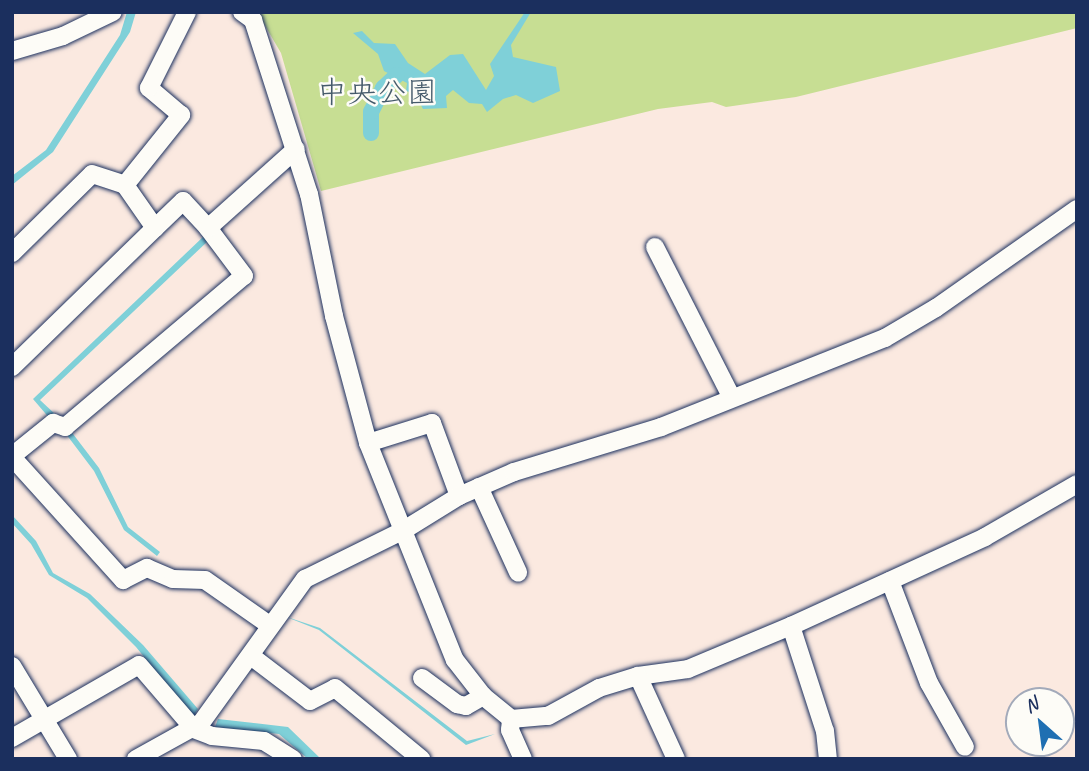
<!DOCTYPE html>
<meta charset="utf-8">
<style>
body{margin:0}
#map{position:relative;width:1089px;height:771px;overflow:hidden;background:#fbe9e0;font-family:Caveat,"Klee One",sans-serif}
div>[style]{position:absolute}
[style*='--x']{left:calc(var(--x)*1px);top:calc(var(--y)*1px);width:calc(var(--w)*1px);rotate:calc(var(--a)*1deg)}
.green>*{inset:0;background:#c7de93}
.water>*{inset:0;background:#7fd0d8}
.canal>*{height:16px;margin:-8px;padding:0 8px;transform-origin:8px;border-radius:8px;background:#7fd0d8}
.roads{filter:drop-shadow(0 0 2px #1b2f5e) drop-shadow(0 0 2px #1b2f5e)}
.minor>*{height:18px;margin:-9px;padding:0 9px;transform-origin:9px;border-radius:9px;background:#fdfcf7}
span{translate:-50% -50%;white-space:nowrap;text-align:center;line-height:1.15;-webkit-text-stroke:5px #fdfcf7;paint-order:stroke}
.park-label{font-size:30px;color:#465b6b}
.frame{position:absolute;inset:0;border:14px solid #1b2f5e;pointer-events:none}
.north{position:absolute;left:1005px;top:687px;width:70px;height:70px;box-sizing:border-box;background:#fdfcf7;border:2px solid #a3aaba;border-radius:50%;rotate:332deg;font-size:19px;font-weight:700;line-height:28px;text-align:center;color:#1b2f5e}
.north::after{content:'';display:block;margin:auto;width:24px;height:32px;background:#1f6fb2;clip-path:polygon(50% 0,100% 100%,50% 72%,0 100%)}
</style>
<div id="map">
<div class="green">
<div style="clip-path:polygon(257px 12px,1077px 12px,1077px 28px,796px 97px,726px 107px,712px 102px,658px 109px,321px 191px,281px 53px)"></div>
</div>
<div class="water">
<div style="clip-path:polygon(127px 12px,136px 12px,130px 32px,53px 152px,12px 185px,12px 176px,46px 150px,120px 35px)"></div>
<div style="clip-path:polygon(525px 12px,531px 12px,511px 45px,513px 57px,556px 67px,560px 91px,533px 103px,516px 95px,503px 99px,487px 112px,482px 104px,469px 103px,453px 90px,446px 96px,447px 108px,423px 109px,415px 94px,406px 91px,407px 83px,384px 71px,378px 54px,353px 33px,362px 31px,374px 43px,395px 44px,408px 63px,425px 74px,450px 55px,463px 54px,486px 90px,494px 76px,490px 64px)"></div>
<div style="clip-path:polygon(203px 237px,208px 241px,40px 400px,56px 415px,51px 420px,33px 399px)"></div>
<div style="clip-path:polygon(70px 430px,99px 468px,128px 527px,160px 552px,157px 556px,124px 530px,94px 471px,66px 434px)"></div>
<div style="clip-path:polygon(12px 515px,36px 541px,53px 573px,90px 594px,143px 645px,198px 709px,193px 717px,136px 647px,87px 598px,49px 575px,31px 544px,12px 523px)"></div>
<div style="clip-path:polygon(284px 616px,320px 628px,467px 741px,495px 734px,466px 745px,319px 630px)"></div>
<div style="clip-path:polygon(218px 719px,288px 727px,321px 759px,308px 759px,279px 734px,215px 727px)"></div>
</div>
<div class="canal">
<div style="--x:371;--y:133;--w:21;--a:-90"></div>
<div style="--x:371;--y:112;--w:27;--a:-63"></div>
<div style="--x:383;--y:88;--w:19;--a:-43"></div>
</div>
<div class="roads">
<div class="minor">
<div style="--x:242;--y:12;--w:14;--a:36"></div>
<div style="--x:253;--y:20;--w:183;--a:72.2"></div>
<div style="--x:309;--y:194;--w:125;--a:78.4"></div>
<div style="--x:334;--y:316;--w:131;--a:75"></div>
<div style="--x:368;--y:443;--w:234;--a:68.2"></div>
<div style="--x:455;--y:660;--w:46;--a:52.1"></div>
<div style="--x:483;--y:696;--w:36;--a:39"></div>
<div style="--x:511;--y:719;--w:37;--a:-5"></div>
<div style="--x:548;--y:716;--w:58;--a:-28.8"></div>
<div style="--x:599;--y:688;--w:41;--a:-17.1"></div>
<div style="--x:638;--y:676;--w:50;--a:-8"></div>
<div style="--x:688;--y:669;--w:112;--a:-22.7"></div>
<div style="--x:791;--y:626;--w:213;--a:-24.6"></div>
<div style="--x:985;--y:537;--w:106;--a:-29.9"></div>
<div style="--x:12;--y:51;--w:53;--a:-16.4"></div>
<div style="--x:63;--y:36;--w:55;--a:-25.6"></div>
<div style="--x:155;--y:228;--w:39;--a:-44"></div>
<div style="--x:183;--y:201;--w:37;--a:47"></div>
<div style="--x:655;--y:247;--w:169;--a:63"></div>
<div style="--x:12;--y:253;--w:112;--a:-44.6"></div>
<div style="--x:92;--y:174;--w:35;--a:18"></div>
<div style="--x:12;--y:367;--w:199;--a:-44.2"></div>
<div style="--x:155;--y:228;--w:52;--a:-124.9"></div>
<div style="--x:125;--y:185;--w:90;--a:-51.3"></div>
<div style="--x:181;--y:115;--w:42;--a:-139.8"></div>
<div style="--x:149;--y:88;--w:85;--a:-63.4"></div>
<div style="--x:368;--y:443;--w:67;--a:-17.4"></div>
<div style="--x:432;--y:423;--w:78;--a:69.7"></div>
<div style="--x:12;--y:456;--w:53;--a:-38.8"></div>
<div style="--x:53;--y:423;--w:13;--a:18"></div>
<div style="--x:65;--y:427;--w:234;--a:-40.2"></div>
<div style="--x:244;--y:276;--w:60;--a:-126.9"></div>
<div style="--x:208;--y:228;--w:118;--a:-41.9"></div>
<div style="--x:12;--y:457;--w:166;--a:47.9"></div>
<div style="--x:123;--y:580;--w:27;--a:-27"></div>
<div style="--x:147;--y:568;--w:28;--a:23"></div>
<div style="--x:173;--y:579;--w:32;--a:2"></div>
<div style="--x:205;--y:580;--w:80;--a:34.9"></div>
<div style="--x:479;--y:487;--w:94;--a:65.4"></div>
<div style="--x:890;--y:581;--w:109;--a:69.1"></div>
<div style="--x:929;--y:683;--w:73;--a:60.6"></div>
<div style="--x:791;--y:626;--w:110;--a:72.1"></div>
<div style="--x:825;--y:731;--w:28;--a:84"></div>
<div style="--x:251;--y:656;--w:74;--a:37.3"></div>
<div style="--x:310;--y:701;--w:28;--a:-27"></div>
<div style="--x:335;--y:688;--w:112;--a:39.5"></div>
<div style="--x:12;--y:666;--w:109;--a:58.9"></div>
<div style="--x:638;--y:676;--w:91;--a:65.4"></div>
<div style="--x:422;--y:678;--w:44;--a:36.6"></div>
<div style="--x:457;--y:704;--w:9;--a:13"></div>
<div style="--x:466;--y:706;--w:20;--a:-30"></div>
<div style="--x:511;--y:719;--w:11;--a:95"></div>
<div style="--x:510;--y:730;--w:32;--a:66"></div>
<div style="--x:12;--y:738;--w:146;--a:-29.9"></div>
<div style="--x:139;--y:665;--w:84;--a:49.3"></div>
<div style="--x:194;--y:729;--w:19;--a:21"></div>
<div style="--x:212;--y:736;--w:52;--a:5.5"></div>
<div style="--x:264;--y:741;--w:34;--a:32"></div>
<div style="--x:136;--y:759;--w:74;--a:-29"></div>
<div style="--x:201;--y:723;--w:178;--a:-54.2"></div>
<div style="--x:305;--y:579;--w:110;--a:-26.3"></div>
<div style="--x:404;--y:530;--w:65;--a:-31.7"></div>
<div style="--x:459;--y:496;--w:60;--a:-23.6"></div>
<div style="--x:514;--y:472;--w:154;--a:-17"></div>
<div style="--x:661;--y:427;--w:241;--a:-21.7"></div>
<div style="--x:885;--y:338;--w:59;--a:-30.5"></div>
<div style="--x:936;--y:308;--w:172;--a:-35.1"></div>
</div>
</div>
<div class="park-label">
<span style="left:377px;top:92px">中央公園</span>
</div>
<div class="frame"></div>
<div class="north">N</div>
</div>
